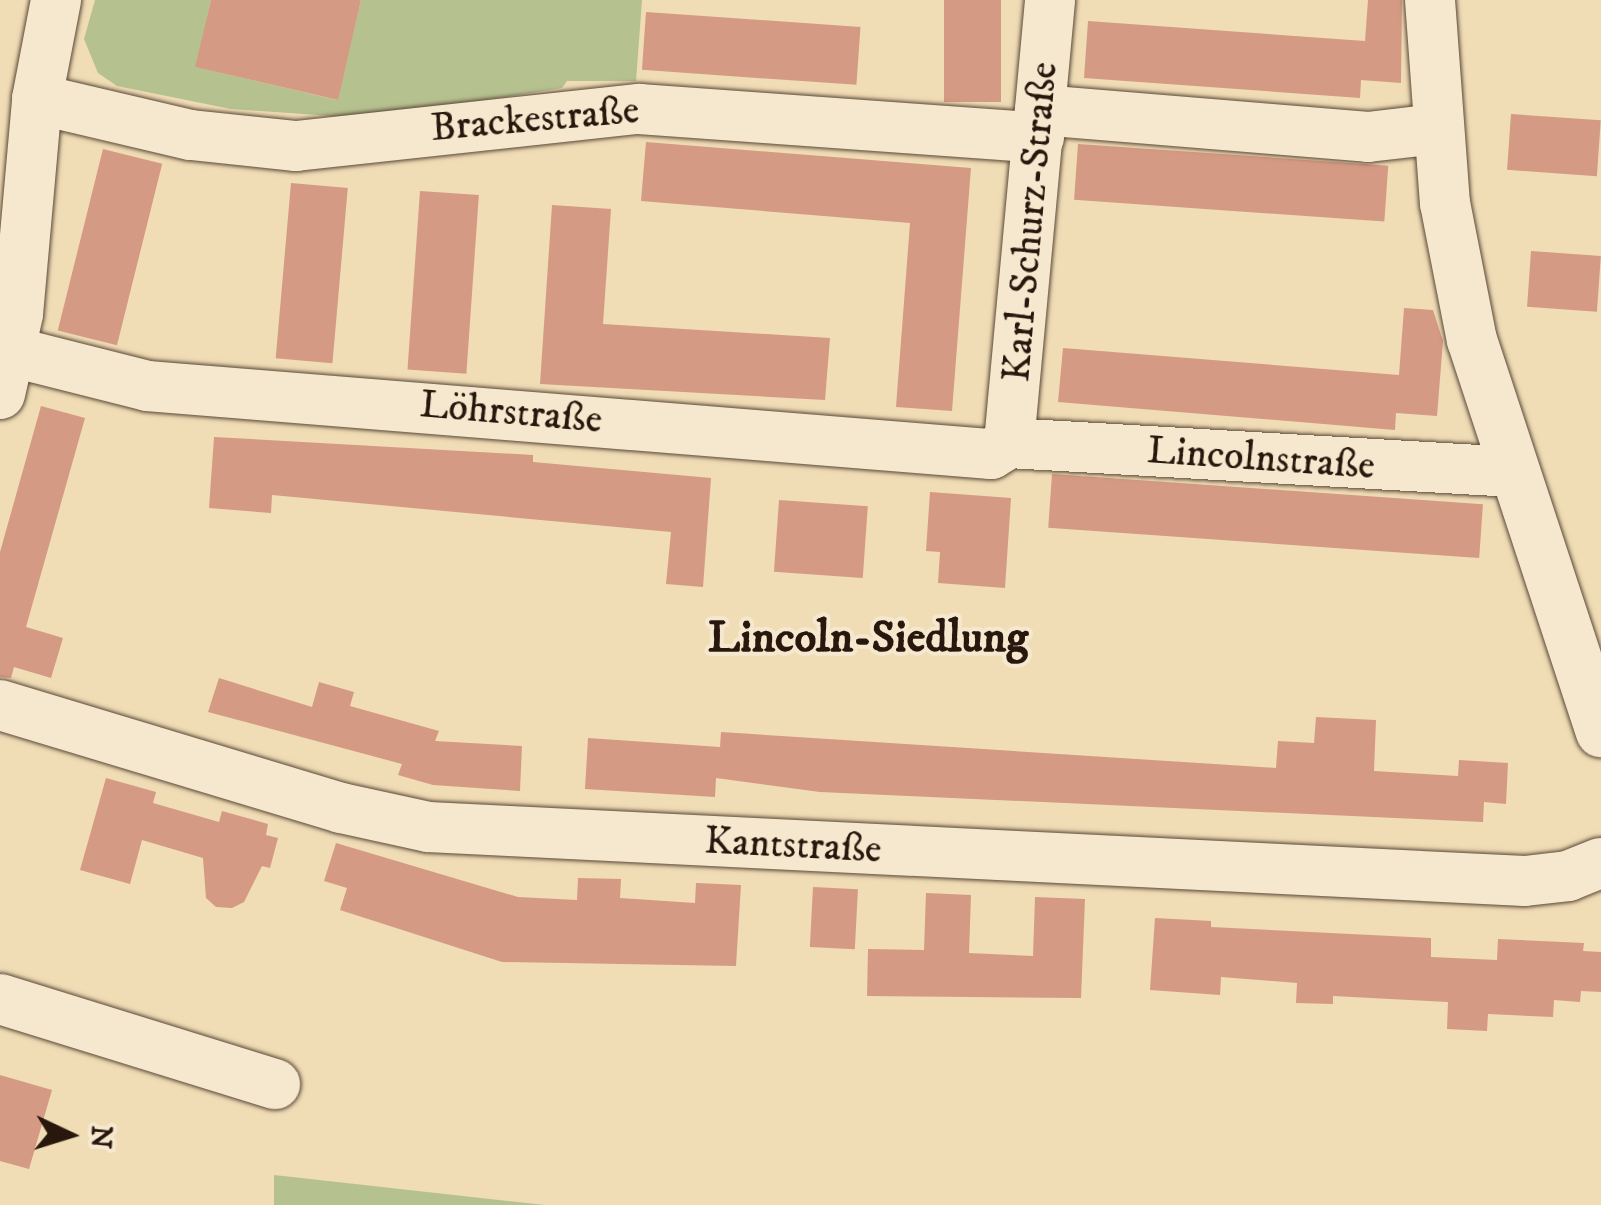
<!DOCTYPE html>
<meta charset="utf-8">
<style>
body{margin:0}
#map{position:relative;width:1601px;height:1205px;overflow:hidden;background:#f0dcb5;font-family:"IM FELL DW Pica",serif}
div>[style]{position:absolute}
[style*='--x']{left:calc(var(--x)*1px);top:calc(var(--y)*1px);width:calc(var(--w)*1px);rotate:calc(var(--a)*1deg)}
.green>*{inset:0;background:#b6c190}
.building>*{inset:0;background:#d59a84;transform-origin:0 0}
.roads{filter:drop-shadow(0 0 2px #5a4837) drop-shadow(0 0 2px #5a4837)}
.minor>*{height:50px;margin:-25px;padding:0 25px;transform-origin:25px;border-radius:25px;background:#f5e8cf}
span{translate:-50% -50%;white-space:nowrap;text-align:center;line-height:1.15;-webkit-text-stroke:8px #f5e8cf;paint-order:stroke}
.street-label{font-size:40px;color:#28170d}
.quarter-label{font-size:45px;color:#28170d;font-weight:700}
.north{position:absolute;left:20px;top:1085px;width:100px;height:100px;-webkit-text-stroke:8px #f5e8cf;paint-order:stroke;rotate:94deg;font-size:28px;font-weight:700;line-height:40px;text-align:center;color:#28170d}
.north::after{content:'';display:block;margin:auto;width:35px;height:45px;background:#28170d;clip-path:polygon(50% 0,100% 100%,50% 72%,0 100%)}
</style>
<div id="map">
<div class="green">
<div style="clip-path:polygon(95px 0,211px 0,196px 67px,337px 100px,361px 0,642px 0,636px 81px,567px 81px,562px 88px,338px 123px,332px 116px,231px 109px,117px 86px,98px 73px,84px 39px)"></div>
<div style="clip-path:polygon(274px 1175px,545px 1205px,274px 1205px)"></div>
</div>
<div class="building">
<div style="clip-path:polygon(211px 0,361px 0,338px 100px,195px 67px)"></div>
<div style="left:944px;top:0;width:57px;height:102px"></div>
<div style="clip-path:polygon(1368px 0,1402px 0,1401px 83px,1361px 80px,1360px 98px,1084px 78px,1088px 21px,1365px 41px)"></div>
<div style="left:646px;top:12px;width:215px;height:58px;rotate:4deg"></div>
<div style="left:1511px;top:114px;width:90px;height:56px;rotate:4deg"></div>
<div style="clip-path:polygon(646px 142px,971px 168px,952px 411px,896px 407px,910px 223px,641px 201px)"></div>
<div style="left:1078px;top:144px;width:311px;height:56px;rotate:4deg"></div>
<div style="left:103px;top:149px;width:61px;height:187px;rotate:14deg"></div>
<div style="left:291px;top:183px;width:57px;height:176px;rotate:5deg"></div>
<div style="left:420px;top:191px;width:59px;height:179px;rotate:4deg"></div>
<div style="clip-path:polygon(552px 205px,611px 209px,603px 324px,830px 338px,825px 400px,540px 384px)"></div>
<div style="left:1531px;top:251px;width:70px;height:56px;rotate:4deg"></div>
<div style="clip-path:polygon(1404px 308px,1433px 310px,1443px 341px,1437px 416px,1396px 413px,1395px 430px,1058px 402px,1063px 348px,1399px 375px)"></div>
<div style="clip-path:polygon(41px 406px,85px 418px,26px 627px,63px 638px,51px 678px,14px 667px,11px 678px,0 677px,0 552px)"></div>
<div style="clip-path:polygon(214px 437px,533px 455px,533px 462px,711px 478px,703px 587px,666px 584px,671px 532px,272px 495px,271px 513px,209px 508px)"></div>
<div style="left:1052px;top:474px;width:432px;height:54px;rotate:4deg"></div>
<div style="clip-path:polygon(930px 492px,1011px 498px,1005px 588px,938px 583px,940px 552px,926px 551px)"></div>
<div style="left:779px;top:500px;width:89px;height:72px;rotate:4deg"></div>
<div style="clip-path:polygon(219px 678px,312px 707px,319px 682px,354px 692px,350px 706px,439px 731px,435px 741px,522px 746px,520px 791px,433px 785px,398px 775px,402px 764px,208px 712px)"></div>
<div style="clip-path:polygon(1316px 717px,1376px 720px,1374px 771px,1458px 776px,1459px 760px,1508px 763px,1506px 804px,1484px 802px,1483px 822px,820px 792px,716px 778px,715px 797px,585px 789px,588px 738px,720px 747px,721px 732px,1276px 768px,1278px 741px,1314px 743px)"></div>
<div style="clip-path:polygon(106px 778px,156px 792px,153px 803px,219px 822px,222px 811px,268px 824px,266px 835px,278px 838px,270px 868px,262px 866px,244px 902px,232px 908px,216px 907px,206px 898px,203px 858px,142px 840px,130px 884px,80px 870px)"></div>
<div style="clip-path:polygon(336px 843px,518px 897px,577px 900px,578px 878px,621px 879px,620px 898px,695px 903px,696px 883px,741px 885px,736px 966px,502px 962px,340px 910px,347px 888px,324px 881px)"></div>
<div style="left:813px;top:887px;width:45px;height:60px;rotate:3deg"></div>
<div style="clip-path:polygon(926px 893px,971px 895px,969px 953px,1033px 956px,1035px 897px,1085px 899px,1081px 998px,867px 996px,868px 949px,924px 950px)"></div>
<div style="clip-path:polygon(1155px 918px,1211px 921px,1211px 927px,1431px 938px,1431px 957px,1497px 960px,1498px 939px,1584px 943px,1583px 951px,1601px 952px,1601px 992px,1581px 991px,1580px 1002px,1554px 1000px,1553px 1017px,1488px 1014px,1487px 1031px,1447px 1029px,1448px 1002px,1333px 996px,1333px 1004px,1296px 1003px,1297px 983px,1221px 977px,1220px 995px,1150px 990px)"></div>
<div style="clip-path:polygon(0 1075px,52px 1090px,29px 1169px,0 1161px)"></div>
</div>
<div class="roads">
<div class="minor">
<div style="--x:1430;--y:0;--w:204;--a:85.8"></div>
<div style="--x:1445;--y:203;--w:140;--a:78.9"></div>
<div style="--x:1472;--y:340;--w:413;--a:71.8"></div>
<div style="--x:37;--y:99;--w:158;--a:13.2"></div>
<div style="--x:191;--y:135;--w:106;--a:6"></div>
<div style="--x:296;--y:146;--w:345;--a:-6.2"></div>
<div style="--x:639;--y:109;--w:401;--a:4.1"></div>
<div style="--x:1040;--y:110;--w:329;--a:4.7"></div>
<div style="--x:1368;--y:137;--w:68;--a:-6.7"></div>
<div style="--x:13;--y:352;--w:138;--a:14.2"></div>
<div style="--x:147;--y:386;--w:847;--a:4.61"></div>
<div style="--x:991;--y:454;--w:21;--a:-31"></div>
<div style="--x:0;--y:394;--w:82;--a:-77.3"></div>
<div style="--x:18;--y:314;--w:216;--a:-84.9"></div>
<div style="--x:37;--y:99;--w:101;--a:-79.1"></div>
<div style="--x:1009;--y:443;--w:506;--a:3.29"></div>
<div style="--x:1009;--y:443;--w:445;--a:-84.7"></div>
<div style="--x:0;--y:705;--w:356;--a:16.8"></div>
<div style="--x:341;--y:808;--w:89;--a:12.3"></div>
<div style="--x:428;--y:827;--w:1098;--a:2.82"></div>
<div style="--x:1525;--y:881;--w:43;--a:-6.6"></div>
<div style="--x:1568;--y:876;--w:35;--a:-22"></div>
<div style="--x:0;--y:999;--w:288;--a:17.2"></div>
</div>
</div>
<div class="street-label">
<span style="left:535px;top:120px;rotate:-5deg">Brackestraße</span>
<span style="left:1031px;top:222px;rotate:-85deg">Karl-Schurz-Straße</span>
<span style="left:511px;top:413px;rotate:5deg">Löhrstraße</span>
<span style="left:1261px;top:459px;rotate:4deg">Lincolnstraße</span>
<span style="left:793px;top:846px;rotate:3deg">Kantstraße</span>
</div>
<div class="quarter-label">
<span style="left:868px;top:639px">Lincoln-Siedlung</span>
</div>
<div class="north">N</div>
</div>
